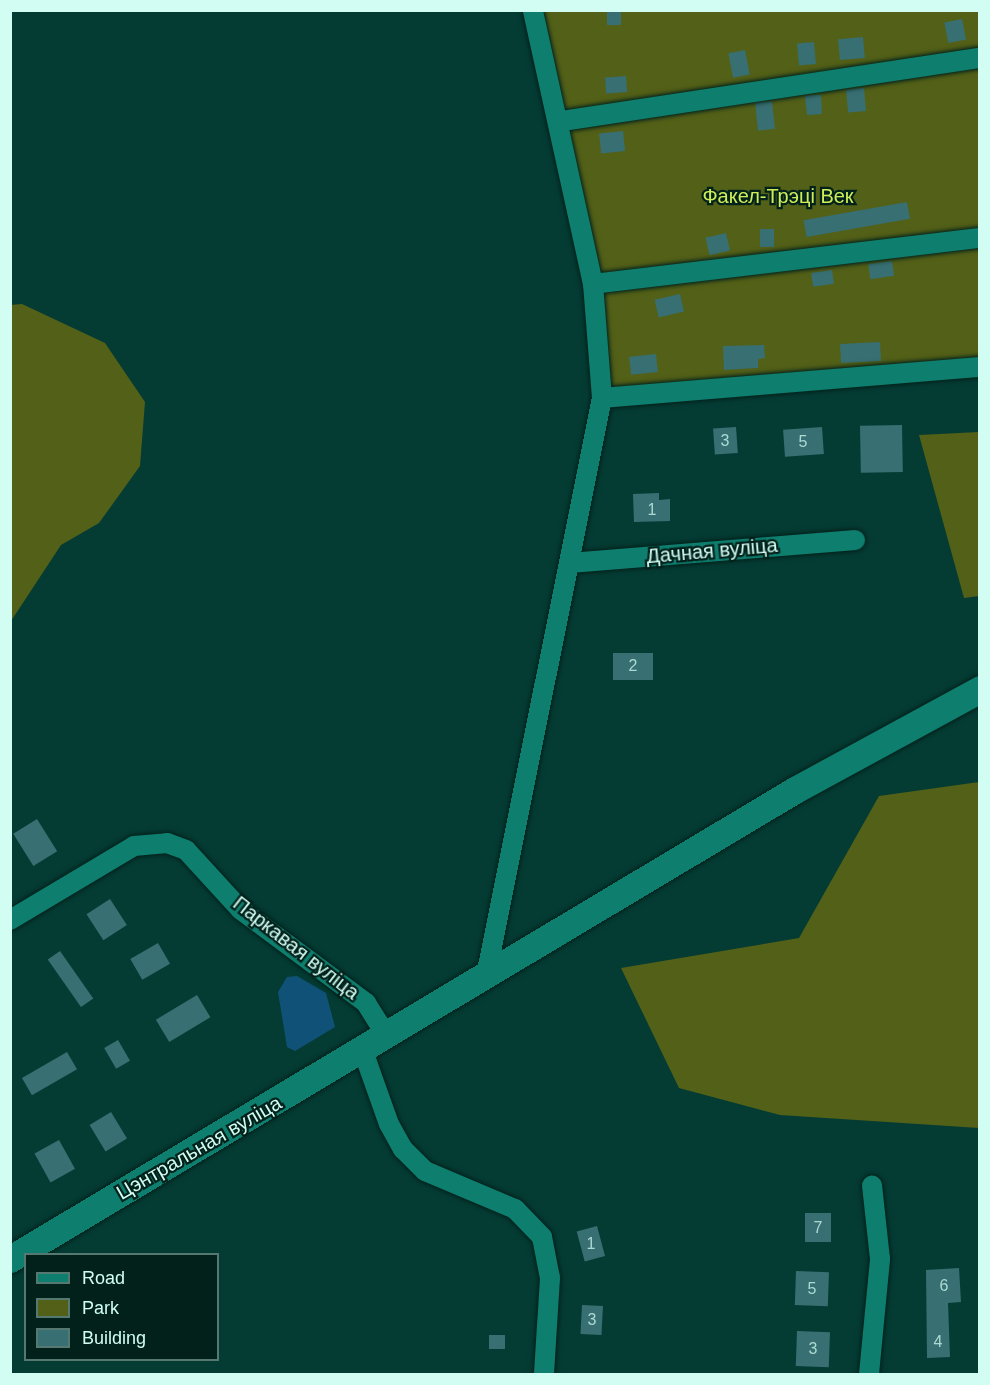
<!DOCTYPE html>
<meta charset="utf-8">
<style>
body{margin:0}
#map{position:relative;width:990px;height:1385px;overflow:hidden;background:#043c34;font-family:Helvetica,sans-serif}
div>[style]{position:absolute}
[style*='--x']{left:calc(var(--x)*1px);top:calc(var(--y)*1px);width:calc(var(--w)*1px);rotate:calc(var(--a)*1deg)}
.green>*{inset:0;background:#536017}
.water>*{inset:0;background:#105277}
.building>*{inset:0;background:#386f72;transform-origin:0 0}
.roads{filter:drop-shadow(0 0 2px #02211b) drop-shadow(0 0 2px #02211b)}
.street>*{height:20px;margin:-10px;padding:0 10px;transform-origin:10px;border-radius:10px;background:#0e7e6e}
.secondary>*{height:27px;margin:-13.5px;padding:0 13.5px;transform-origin:13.5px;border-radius:13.5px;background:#0e7e6e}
span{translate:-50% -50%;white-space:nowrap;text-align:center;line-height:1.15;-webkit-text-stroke:4.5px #02211b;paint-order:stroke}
.number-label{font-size:16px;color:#abdad3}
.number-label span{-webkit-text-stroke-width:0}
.park-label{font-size:20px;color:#d0ed57}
.street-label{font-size:20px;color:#d1fdf3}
.frame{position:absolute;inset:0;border:12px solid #d1fdf3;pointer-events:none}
.legend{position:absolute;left:24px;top:1253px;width:195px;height:108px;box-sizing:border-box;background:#02211b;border:2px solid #557971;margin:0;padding:8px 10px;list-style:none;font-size:18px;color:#d1fdf3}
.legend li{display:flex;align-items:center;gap:12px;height:30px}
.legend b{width:30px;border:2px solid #557971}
</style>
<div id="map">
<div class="green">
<div style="clip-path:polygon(533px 11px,979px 11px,979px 367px,602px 398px,593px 284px)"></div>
<div style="clip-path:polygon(22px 304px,105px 343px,145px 402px,140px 466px,99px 523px,61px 545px,11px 621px,10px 305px)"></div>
<div style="clip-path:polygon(979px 432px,979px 596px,964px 598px,919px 435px)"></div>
<div style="clip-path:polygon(979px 782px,979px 1128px,780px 1115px,679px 1088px,621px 968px,799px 938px,879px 796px)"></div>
</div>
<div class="water">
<div style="clip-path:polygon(297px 976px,326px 993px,335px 1027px,295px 1051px,287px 1047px,278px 992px,287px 977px)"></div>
</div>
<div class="building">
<div style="left:607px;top:10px;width:14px;height:15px"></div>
<div style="left:962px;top:19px;width:21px;height:18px;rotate:79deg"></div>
<div style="left:863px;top:37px;width:21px;height:25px;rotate:85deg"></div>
<div style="left:814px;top:42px;width:22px;height:17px;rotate:85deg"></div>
<div style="left:745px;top:50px;width:25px;height:17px;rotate:79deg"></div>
<div style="left:626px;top:76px;width:16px;height:21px;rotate:86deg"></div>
<div style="left:864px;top:88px;width:23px;height:18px;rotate:85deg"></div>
<div style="clip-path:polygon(812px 95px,821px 95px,822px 114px,807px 115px,805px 96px)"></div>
<div style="left:772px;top:101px;width:28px;height:17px;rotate:84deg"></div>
<div style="left:623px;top:131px;width:20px;height:24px;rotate:84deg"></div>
<div style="left:907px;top:202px;width:17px;height:105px;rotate:80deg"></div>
<div style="left:760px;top:229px;width:14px;height:18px"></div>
<div style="left:726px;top:233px;width:18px;height:21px;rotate:77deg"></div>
<div style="left:892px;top:261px;width:15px;height:24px;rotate:82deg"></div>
<div style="left:832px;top:270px;width:14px;height:21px;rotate:82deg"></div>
<div style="left:680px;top:294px;width:18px;height:26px;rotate:77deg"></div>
<div style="left:880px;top:342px;width:19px;height:40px;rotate:87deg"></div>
<div style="clip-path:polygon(764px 345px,765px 358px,758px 359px,758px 368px,724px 370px,723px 346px)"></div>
<div style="left:656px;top:354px;width:18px;height:27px;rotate:84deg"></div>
<div style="left:902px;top:425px;width:47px;height:42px;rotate:89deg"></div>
<div style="left:736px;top:427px;width:26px;height:23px;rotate:86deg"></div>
<div style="left:822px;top:427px;width:27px;height:39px;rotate:86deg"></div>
<div style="clip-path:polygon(659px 493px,659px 500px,670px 499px,670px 521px,634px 522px,633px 494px)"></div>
<div style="left:613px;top:653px;width:40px;height:27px"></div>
<div style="left:37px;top:819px;width:38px;height:28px;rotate:58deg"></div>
<div style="left:110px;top:899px;width:31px;height:28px;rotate:57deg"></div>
<div style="left:158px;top:943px;width:24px;height:32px;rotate:60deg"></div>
<div style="left:60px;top:951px;width:58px;height:15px;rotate:55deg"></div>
<div style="left:197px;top:995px;width:26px;height:48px;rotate:59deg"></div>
<div style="left:118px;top:1040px;width:24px;height:16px;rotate:60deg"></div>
<div style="left:67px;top:1052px;width:20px;height:52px;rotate:60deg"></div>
<div style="left:111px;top:1112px;width:31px;height:25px;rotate:59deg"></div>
<div style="left:59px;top:1140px;width:33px;height:28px;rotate:61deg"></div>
<div style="left:805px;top:1213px;width:26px;height:29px"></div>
<div style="left:597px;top:1226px;width:31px;height:21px;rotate:75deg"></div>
<div style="clip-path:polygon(959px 1268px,961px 1302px,948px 1303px,950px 1357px,927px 1358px,926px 1270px)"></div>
<div style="left:796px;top:1271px;width:33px;height:34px;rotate:2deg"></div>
<div style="left:582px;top:1305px;width:21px;height:29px;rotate:3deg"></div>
<div style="left:797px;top:1331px;width:33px;height:35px;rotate:2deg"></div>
<div style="left:489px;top:1335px;width:16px;height:14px"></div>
</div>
<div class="roads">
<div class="street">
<div style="--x:562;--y:121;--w:423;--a:-8.6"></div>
<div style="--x:593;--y:284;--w:390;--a:-6.8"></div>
<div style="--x:602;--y:398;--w:379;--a:-4.7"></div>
<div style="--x:570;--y:563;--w:286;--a:-4.6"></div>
<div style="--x:10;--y:920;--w:144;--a:-30.8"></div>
<div style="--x:134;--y:846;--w:33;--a:-5"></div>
<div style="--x:167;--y:843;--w:20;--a:20"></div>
<div style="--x:186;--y:850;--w:81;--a:47.5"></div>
<div style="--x:241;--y:910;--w:156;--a:36.6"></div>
<div style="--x:366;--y:1003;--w:40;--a:58"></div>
<div style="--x:486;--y:976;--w:590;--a:-78.65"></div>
<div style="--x:602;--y:398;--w:114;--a:-94.5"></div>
<div style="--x:593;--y:284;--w:280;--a:-102.4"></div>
<div style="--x:363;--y:1051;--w:77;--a:70.4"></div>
<div style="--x:389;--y:1124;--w:29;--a:61"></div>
<div style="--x:403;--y:1149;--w:31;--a:45"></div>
<div style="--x:425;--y:1171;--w:98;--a:22.9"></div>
<div style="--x:515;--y:1209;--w:39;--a:46"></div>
<div style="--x:542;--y:1237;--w:42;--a:79"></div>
<div style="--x:550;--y:1278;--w:96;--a:93.6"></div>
<div style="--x:869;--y:1374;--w:116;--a:-84.5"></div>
<div style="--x:880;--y:1259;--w:74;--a:-96.2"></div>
</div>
<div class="secondary">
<div style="--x:10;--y:1259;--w:914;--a:-30.86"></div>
<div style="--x:795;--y:790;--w:211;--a:-28.6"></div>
</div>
</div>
<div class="number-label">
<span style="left:725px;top:441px">3</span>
<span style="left:803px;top:442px">5</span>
<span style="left:652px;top:510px">1</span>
<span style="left:633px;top:666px">2</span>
<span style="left:818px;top:1228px">7</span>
<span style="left:591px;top:1244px">1</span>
<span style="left:944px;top:1286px">6</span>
<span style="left:812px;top:1289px">5</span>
<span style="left:592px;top:1320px">3</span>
<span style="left:938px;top:1342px">4</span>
<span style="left:813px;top:1349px">3</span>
</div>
<div class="park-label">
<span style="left:778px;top:196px">Факел-Трэці Век</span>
</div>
<div class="street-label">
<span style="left:712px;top:551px;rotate:-5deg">Дачная вуліца</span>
<span style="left:296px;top:948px;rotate:38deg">Паркавая вуліца</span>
<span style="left:199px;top:1148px;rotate:-30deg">Цэнтральная вуліца</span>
</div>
<div class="frame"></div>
<ul class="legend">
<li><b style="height:8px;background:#0e7e6e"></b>Road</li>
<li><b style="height:16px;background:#536017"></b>Park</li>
<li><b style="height:16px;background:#386f72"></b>Building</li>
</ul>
</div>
